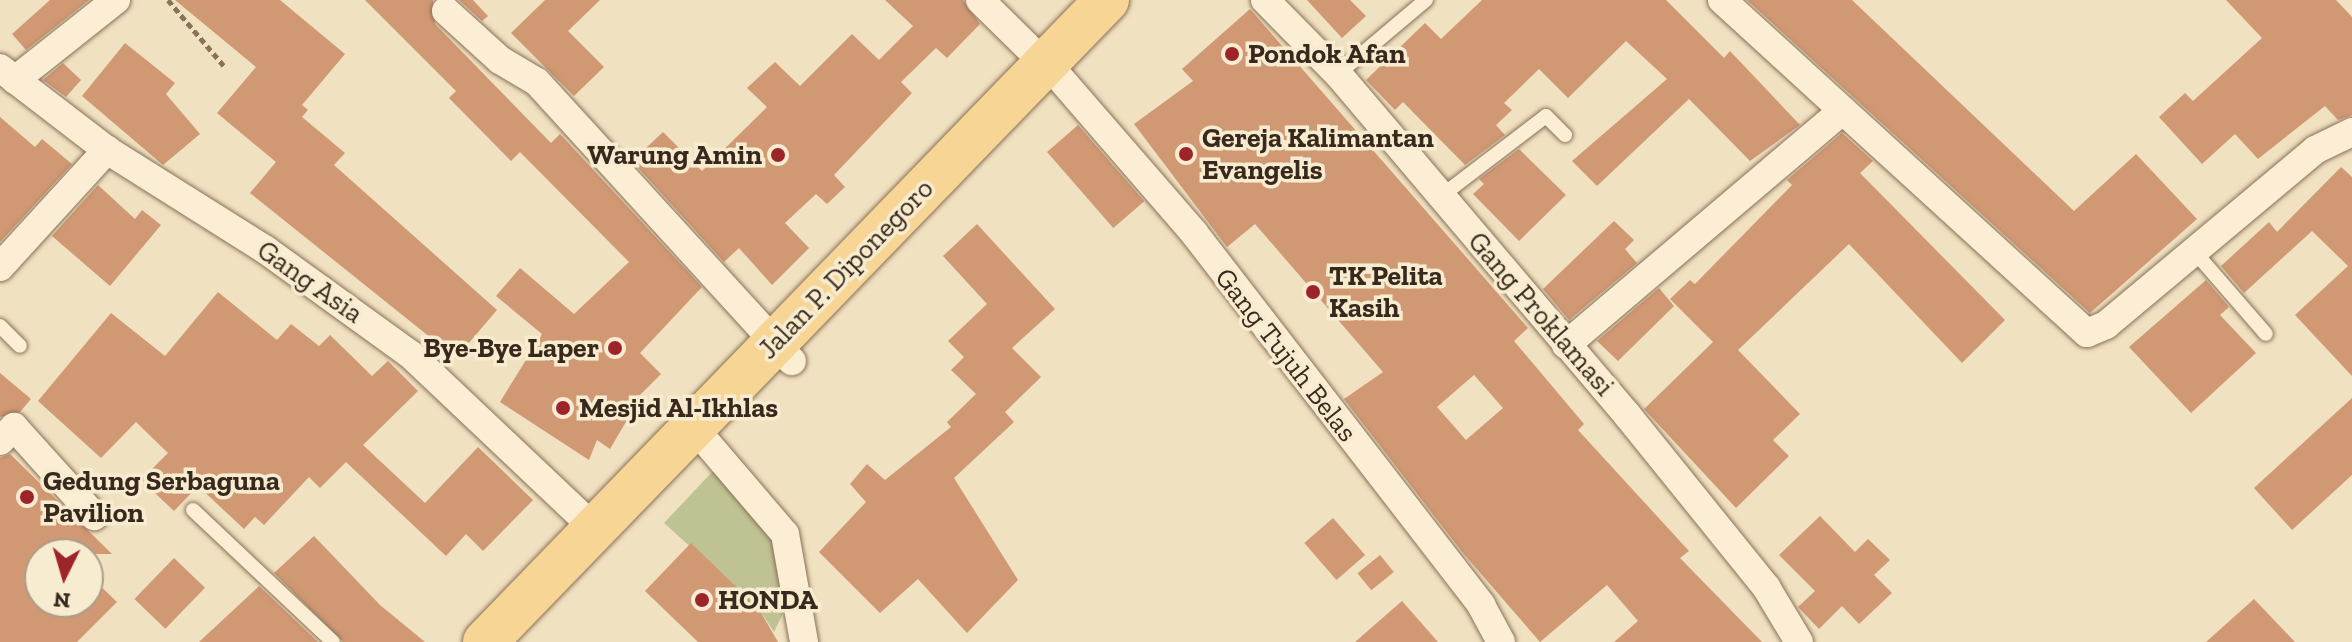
<!DOCTYPE html>
<style>
body{margin:0}
#map{position:relative;width:2352px;height:642px;overflow:hidden;background:#f0e1c0;font-family:"Zilla Slab",serif}
div>[style]{position:absolute}
[style*='--x']{left:calc(var(--x)*1px);top:calc(var(--y)*1px);width:calc(var(--w)*1px);rotate:calc(var(--a)*1deg)}
.cemetery>*{inset:0;background:#bfc393}
.building>*{inset:0;background:#d19874;transform-origin:0 0}
.path>*{height:5px;margin-top:-2.5px;transform-origin:0;background:repeating-linear-gradient(90deg,#8a7157 0 6px,transparent 0 10px)}
.roads{filter:drop-shadow(0 0 2px #8a7157) drop-shadow(0 0 2px #8a7157)}
.lane>*{height:14px;margin:-7px;padding:0 7px;transform-origin:7px;border-radius:7px;background:#fbeed4}
.street>*{height:28px;margin:-14px;padding:0 14px;transform-origin:14px;border-radius:14px;background:#fbeed4}
.primary>*{height:44px;margin:-22px;padding:0 22px;transform-origin:22px;border-radius:22px;background:#f6d595}
.dots>*{width:22px;height:22px;translate:-50% -50%;box-sizing:border-box;border:4px solid #f7ebd0;border-radius:50%}
span{translate:-50% -50%;white-space:nowrap;text-align:center;line-height:1.15;-webkit-text-stroke:7px #f7ebd0;paint-order:stroke}
.poi-label{font-size:28px;color:#39291c;font-weight:700}
.left{translate:0 -50%;text-align:left}
.right{translate:-100% -50%;text-align:right}
.street-label{font-size:28px;color:#39291c}
.north{position:absolute;left:24px;top:538px;width:80px;height:80px;box-sizing:border-box;background:#f7ebd0;border:2px solid #ab9d88;border-radius:50%;rotate:185deg;font-size:22px;font-weight:700;line-height:32px;text-align:center;color:#39291c}
.north::after{content:'';display:block;margin:auto;width:28px;height:36px;background:#9d2428;clip-path:polygon(50% 0,100% 100%,50% 72%,0 100%)}
</style>
<div id="map">
<div class="cemetery">
<div style="clip-path:polygon(714px 470px,783px 550px,791px 597px,774px 632px,759px 609px,664px 523px)"></div>
</div>
<div class="building">
<div style="clip-path:polygon(50px 0,89px 0,26px 50px,12px 34px)"></div>
<div style="clip-path:polygon(175px 0,280px 0,345px 54px,302px 105px,308px 110px,302px 117px,345px 153px,334px 165px,497px 310px,456px 358px,250px 193px,276px 162px,217px 113px,256px 67px)"></div>
<div style="clip-path:polygon(365px 0,433px 0,435px 24px,551px 143px,560px 134px,702px 287px,640px 353px,661px 374px,619px 416px,627px 420px,610px 449px,597px 440px,589px 460px,500px 402px,542px 334px,496px 296px,520px 268px,574px 314px,629px 262px,520px 152px,511px 161px,449px 98px,456px 91px)"></div>
<div style="clip-path:polygon(459px 0,473px 0,488px 16px,482px 21px)"></div>
<div style="clip-path:polygon(545px 0,600px 0,568px 31px,604px 67px,574px 96px,511px 33px)"></div>
<div style="clip-path:polygon(885px 0,963px 0,980px 24px,947px 58px,936px 48px,901px 82px,912px 93px,834px 175px,845px 187px,827px 204px,816px 194px,785px 223px,809px 248px,772px 285px,739px 248px,724px 262px,632px 161px,663px 132px,702px 171px,767px 107px,747px 88px,775px 62px,800px 86px,852px 34px,879px 60px,913px 26px)"></div>
<div style="clip-path:polygon(1307px 0,1350px 0,1366px 16px,1342px 38px)"></div>
<div style="clip-path:polygon(1482px 0,1666px 0,1724px 58px,1730px 51px,1800px 125px,1750px 161px,1689px 99px,1597px 186px,1572px 161px,1667px 79px,1626px 41px,1568px 98px,1539px 69px,1504px 103px,1512px 110px,1496px 125px,1505px 135px,1465px 165px,1403px 102px,1395px 110px,1366px 80px,1425px 23px,1441px 39px)"></div>
<div style="clip-path:polygon(1747px 0,1852px 0,2074px 211px,2136px 154px,2197px 219px,2090px 313px)"></div>
<div style="clip-path:polygon(2226px 0,2336px 0,2352px 17px,2352px 115px,2338px 120px,2325px 106px,2258px 159px,2235px 134px,2202px 164px,2159px 117px,2185px 93px,2193px 101px,2262px 38px)"></div>
<div style="clip-path:polygon(evenodd,1250px 9px,1528px 328px,1514px 341px,1584px 424px,1578px 430px,1689px 551px,1680px 558px,1762px 642px,1614px 642px,1638px 621px,1607px 585px,1540px 642px,1463px 553px,1344px 399px,1383px 372px,1255px 224px,1227px 247px,1134px 124px,1193px 81px,1182px 69px,1250px 9px,1474px 375px,1503px 408px,1466px 440px,1437px 407px,1474px 375px)"></div>
<div style="clip-path:polygon(125px 43px,175px 83px,166px 94px,200px 134px,163px 165px,82px 96px)"></div>
<div style="clip-path:polygon(63px 63px,81px 80px,66px 97px,43px 80px)"></div>
<div style="clip-path:polygon(0 117px,35px 147px,42px 139px,72px 164px,0 242px)"></div>
<div style="left:1078px;top:125px;width:101px;height:41px;rotate:49deg"></div>
<div style="clip-path:polygon(1842px 133px,1873px 161px,1860px 173px,2005px 320px,1962px 363px,1849px 244px,1738px 350px,1800px 414px,1773px 440px,1789px 456px,1736px 508px,1644px 409px,1713px 342px,1670px 299px,1690px 280px,1695px 284px,1792px 185px,1787px 180px)"></div>
<div style="clip-path:polygon(1519px 149px,1566px 195px,1519px 241px,1473px 194px,1484px 184px,1479px 179px)"></div>
<div style="clip-path:polygon(2341px 167px,2352px 177px,2352px 376px,2295px 315px,2348px 266px,2312px 231px,2244px 293px,2221px 266px,2269px 222px,2277px 232px)"></div>
<div style="clip-path:polygon(98px 185px,135px 219px,142px 210px,161px 225px,110px 286px,52px 236px)"></div>
<div style="clip-path:polygon(1614px 221px,1634px 240px,1625px 249px,1637px 263px,1569px 320px,1543px 289px)"></div>
<div style="clip-path:polygon(977px 224px,1055px 309px,1012px 348px,1041px 377px,1005px 412px,1014px 422px,954px 478px,1018px 580px,967px 633px,918px 579px,880px 613px,819px 552px,866px 502px,850px 484px,867px 464px,885px 480px,951px 427px,947px 422px,976px 394px,951px 370px,964px 357px,948px 341px,987px 304px,943px 256px)"></div>
<div style="clip-path:polygon(2206px 280px,2229px 307px,2220px 315px,2256px 353px,2191px 413px,2129px 347px)"></div>
<div style="clip-path:polygon(1659px 288px,1674px 306px,1618px 361px,1597px 341px)"></div>
<div style="clip-path:polygon(218px 292px,277px 340px,291px 324px,319px 346px,330px 335px,372px 376px,388px 361px,418px 391px,363px 445px,425px 503px,478px 447px,533px 500px,483px 551px,466px 534px,446px 556px,346px 462px,320px 488px,309px 477px,264px 525px,255px 517px,244px 529px,198px 486px,174px 511px,141px 480px,168px 453px,136px 422px,101px 458px,38px 401px,111px 313px,165px 356px)"></div>
<div style="clip-path:polygon(0 373px,31px 399px,20px 412px,0 417px)"></div>
<div style="clip-path:polygon(2352px 398px,2352px 475px,2292px 530px,2254px 488px)"></div>
<div style="clip-path:polygon(10px 454px,112px 554px,40px 554px,40px 602px,88px 602px,88px 574px,117px 602px,77px 642px,0 642px,0 458px)"></div>
<div style="clip-path:polygon(1820px 516px,1855px 552px,1868px 539px,1890px 560px,1874px 575px,1892px 593px,1859px 624px,1842px 606px,1819px 629px,1798px 607px,1815px 591px,1779px 555px)"></div>
<div style="left:1333px;top:518px;width:49px;height:38px;rotate:49deg"></div>
<div style="clip-path:polygon(314px 536px,380px 605px,425px 642px,343px 642px,274px 573px)"></div>
<div style="clip-path:polygon(691px 543px,759px 609px,778px 642px,698px 642px,645px 591px)"></div>
<div style="left:1380px;top:555px;width:22px;height:29px;rotate:51deg"></div>
<div style="left:174px;top:558px;width:43px;height:57px;rotate:44deg"></div>
<div style="clip-path:polygon(259px 586px,318px 642px,199px 642px,256px 589px)"></div>
<div style="clip-path:polygon(2254px 599px,2295px 642px,2206px 642px)"></div>
<div style="clip-path:polygon(1402px 601px,1438px 642px,1355px 642px)"></div>
</div>
<div class="path">
<div style="--x:168;--y:0;--w:88;--a:49.6"></div>
</div>
<div class="roads">
<div class="lane">
<div style="--x:1338;--y:74;--w:115;--a:-40.1"></div>
<div style="--x:1440;--y:197;--w:133;--a:-37.4"></div>
<div style="--x:1546;--y:116;--w:27;--a:45"></div>
<div style="--x:2193;--y:250;--w:111;--a:49"></div>
<div style="--x:0;--y:326;--w:28;--a:45"></div>
<div style="--x:193;--y:510;--w:192;--a:43.3"></div>
</div>
<div class="street">
<div style="--x:980;--y:0;--w:93;--a:44.6"></div>
<div style="--x:1265;--y:0;--w:104;--a:45.4"></div>
<div style="--x:1338;--y:74;--w:448;--a:49.7"></div>
<div style="--x:1628;--y:416;--w:220;--a:51.1"></div>
<div style="--x:1766;--y:587;--w:64;--a:59"></div>
<div style="--x:1722;--y:0;--w:494;--a:42.4"></div>
<div style="--x:2087;--y:333;--w:21;--a:-23"></div>
<div style="--x:2106;--y:325;--w:273;--a:-39.9"></div>
<div style="--x:2315;--y:150;--w:41;--a:-25.9"></div>
<div style="--x:446;--y:11;--w:73;--a:42.2"></div>
<div style="--x:500;--y:60;--w:43;--a:30.7"></div>
<div style="--x:537;--y:82;--w:378;--a:47.6"></div>
<div style="--x:0;--y:68;--w:135;--a:37.5"></div>
<div style="--x:107;--y:150;--w:188;--a:32.2"></div>
<div style="--x:266;--y:250;--w:179;--a:35.9"></div>
<div style="--x:411;--y:355;--w:252;--a:43.4"></div>
<div style="--x:1059;--y:77;--w:206;--a:49.1"></div>
<div style="--x:1194;--y:233;--w:470;--a:52.3"></div>
<div style="--x:1481;--y:605;--w:42;--a:61.6"></div>
<div style="--x:15;--y:80;--w:129;--a:-38.4"></div>
<div style="--x:0;--y:267;--w:159;--a:-47.6"></div>
<div style="--x:1566;--y:345;--w:362;--a:-40.3"></div>
<div style="--x:0;--y:441;--w:20;--a:-45"></div>
<div style="--x:14;--y:427;--w:120;--a:48"></div>
<div style="--x:708;--y:444;--w:118;--a:49.5"></div>
<div style="--x:785;--y:534;--w:110;--a:80"></div>
</div>
<div class="primary">
<div style="--x:485;--y:642;--w:894;--a:-45.91"></div>
</div>
</div>
<div class="dots">
<div style="left:1232px;top:54px;background:#9d2428"></div>
<div style="left:1186px;top:154px;background:#9d2428"></div>
<div style="left:778px;top:155px;background:#9d2428"></div>
<div style="left:1313px;top:292px;background:#9d2428"></div>
<div style="left:615px;top:348px;background:#9d2428"></div>
<div style="left:563px;top:408px;background:#9d2428"></div>
<div style="left:27px;top:497px;background:#9d2428"></div>
<div style="left:702px;top:600px;background:#9d2428"></div>
</div>
<div class="poi-label">
<span class="left" style="left:1248px;top:54px">Pondok Afan</span>
<span class="left" style="left:1202px;top:154px">Gereja Kalimantan<br>Evangelis</span>
<span class="right" style="left:762px;top:155px">Warung Amin</span>
<span class="left" style="left:1329px;top:292px">TK Pelita<br>Kasih</span>
<span class="right" style="left:599px;top:348px">Bye-Bye Laper</span>
<span class="left" style="left:579px;top:408px">Mesjid Al-Ikhlas</span>
<span class="left" style="left:43px;top:497px">Gedung Serbaguna<br>Pavilion</span>
<span class="left" style="left:718px;top:600px">HONDA</span>
</div>
<div class="street-label">
<span style="left:846px;top:269px;rotate:-46deg">Jalan P. Diponegoro</span>
<span style="left:310px;top:282px;rotate:35deg">Gang Asia</span>
<span style="left:1541px;top:314px;rotate:49deg">Gang Proklamasi</span>
<span style="left:1286px;top:355px;rotate:52deg">Gang Tujuh Belas</span>
</div>
<div class="north">N</div>
</div>
